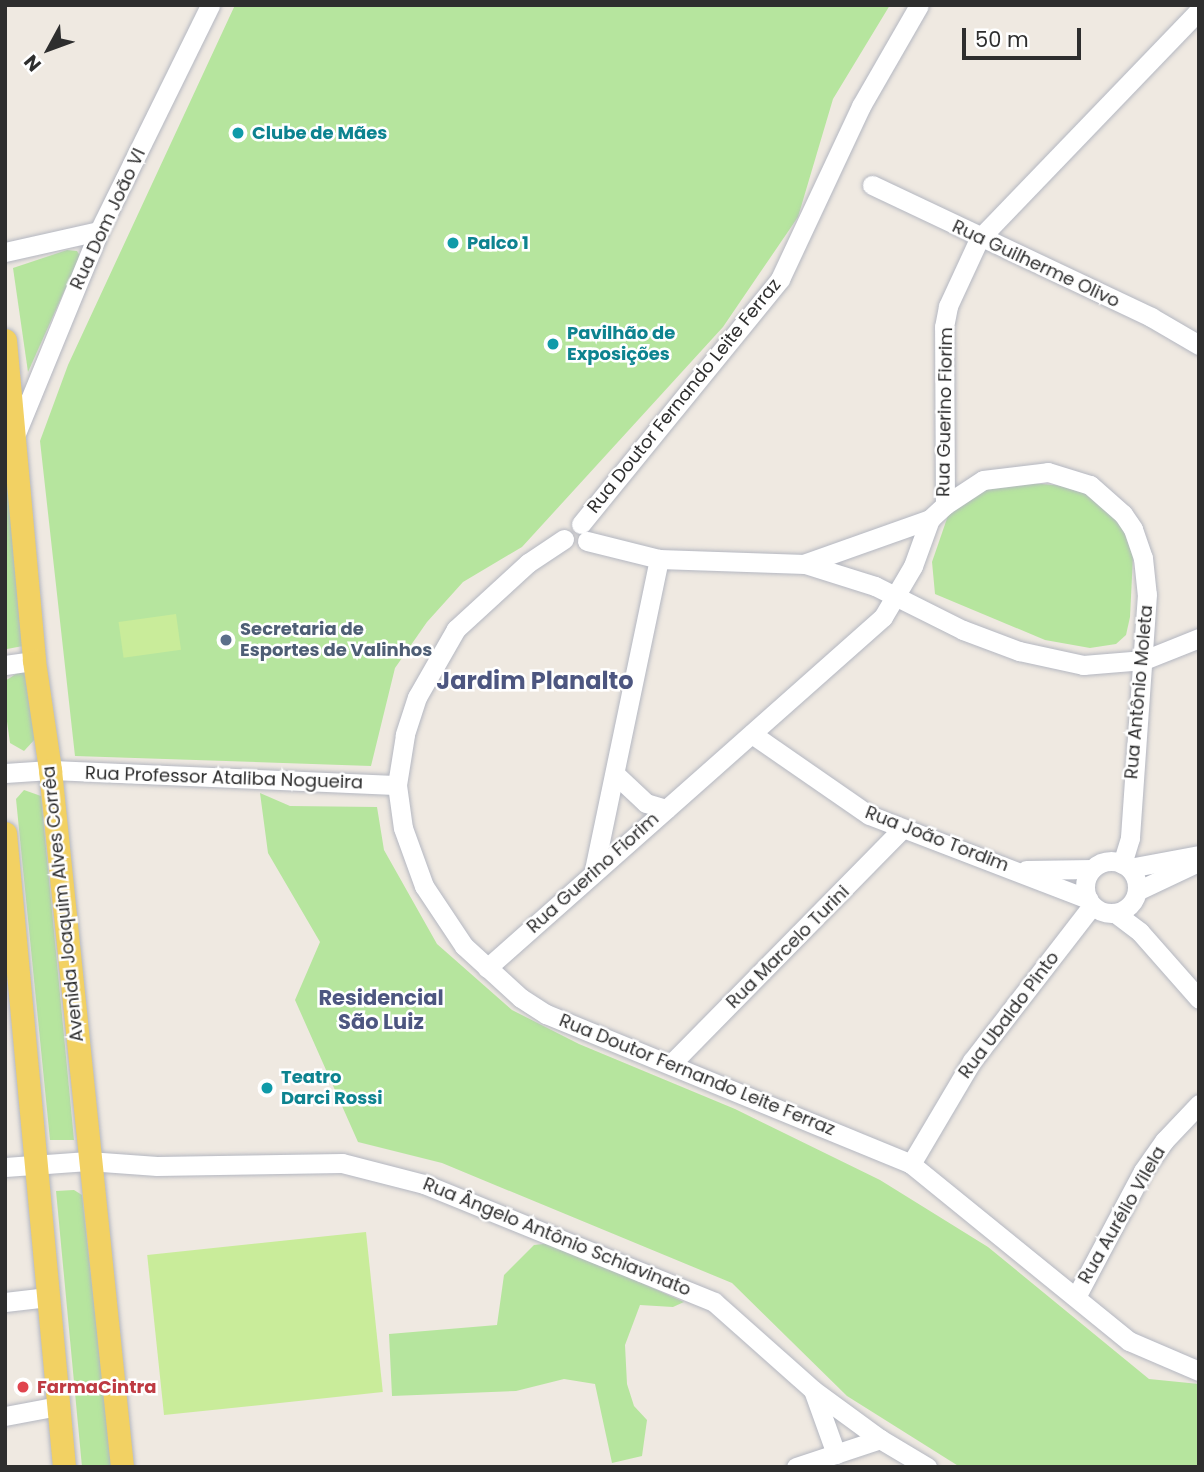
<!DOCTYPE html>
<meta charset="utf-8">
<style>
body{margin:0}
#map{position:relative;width:1204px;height:1472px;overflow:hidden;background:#efe9e1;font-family:Poppins,sans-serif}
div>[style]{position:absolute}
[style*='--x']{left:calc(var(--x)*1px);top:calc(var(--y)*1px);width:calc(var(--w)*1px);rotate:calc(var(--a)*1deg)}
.green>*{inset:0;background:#b6e59e}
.pitch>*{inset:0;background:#c9ec9a;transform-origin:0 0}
.roads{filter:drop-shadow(0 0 2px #b4b7c1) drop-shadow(0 0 2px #b4b7c1)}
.minor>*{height:19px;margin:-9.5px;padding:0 9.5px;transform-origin:9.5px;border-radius:9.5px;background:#fff}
.minor>.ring{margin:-9.5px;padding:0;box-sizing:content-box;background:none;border:19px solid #fff;border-radius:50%}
.major>*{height:23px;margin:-11.5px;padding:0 11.5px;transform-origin:11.5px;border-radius:11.5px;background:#f2d163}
.dots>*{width:19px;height:19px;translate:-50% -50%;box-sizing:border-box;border:4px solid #fff;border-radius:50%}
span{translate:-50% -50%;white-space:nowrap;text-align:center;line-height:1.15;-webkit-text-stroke:5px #fff;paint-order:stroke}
.culture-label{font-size:18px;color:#0d838f;font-weight:700}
.left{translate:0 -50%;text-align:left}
.street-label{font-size:18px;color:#2e2e2e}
.service-label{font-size:18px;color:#4e5e75;font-weight:700}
.health-label{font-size:18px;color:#be3a42;font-weight:700}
.quarter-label{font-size:21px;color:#4d5680;font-weight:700}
.district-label{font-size:24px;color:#4d5680;font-weight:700}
.frame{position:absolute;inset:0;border:7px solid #2e2e2e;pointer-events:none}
.north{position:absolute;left:14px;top:14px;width:70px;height:70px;-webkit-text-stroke:5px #fff;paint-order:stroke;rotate:229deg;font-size:19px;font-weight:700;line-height:28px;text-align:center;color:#2e2e2e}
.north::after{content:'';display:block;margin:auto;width:24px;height:32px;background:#2e2e2e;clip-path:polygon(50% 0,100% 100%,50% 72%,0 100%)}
.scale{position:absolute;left:962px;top:28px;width:119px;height:32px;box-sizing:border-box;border:4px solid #2e2e2e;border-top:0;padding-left:9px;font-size:21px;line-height:24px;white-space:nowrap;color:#2e2e2e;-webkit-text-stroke:5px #fff;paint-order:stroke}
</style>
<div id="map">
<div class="green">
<div style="clip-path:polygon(235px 5px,890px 5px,833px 99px,798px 217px,723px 327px,522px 547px,463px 582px,427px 622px,395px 668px,371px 766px,75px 756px,40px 441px,68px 365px)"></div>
<div style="clip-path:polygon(67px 250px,77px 251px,80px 256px,28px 372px,13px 268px)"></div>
<div style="clip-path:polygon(5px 439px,23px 646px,7px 649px,5px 647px)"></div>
<div style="clip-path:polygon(1006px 481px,1089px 488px,1119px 518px,1133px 556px,1130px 617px,1126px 635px,1116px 644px,1090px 648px,1045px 640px,935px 594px,932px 562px,953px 501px)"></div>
<div style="clip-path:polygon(22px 670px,30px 678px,36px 738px,24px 751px,10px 743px,5px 707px,5px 681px)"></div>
<div style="clip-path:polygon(24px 790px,41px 796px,74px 1140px,50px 1140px,16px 799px)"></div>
<div style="clip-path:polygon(260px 793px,290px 806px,377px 807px,384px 850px,437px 944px,512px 1010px,579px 1044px,735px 1109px,880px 1180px,988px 1247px,1149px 1379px,1199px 1384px,1199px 1467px,960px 1467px,847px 1396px,732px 1283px,442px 1163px,358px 1142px,295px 1000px,320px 942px,268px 853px)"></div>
<div style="clip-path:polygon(74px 1190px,82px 1195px,112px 1467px,82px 1467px,56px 1191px)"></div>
<div style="clip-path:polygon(552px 1243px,684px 1302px,673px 1307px,640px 1305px,625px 1345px,627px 1384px,634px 1406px,647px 1420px,642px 1456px,612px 1463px,595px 1384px,564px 1379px,516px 1391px,392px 1396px,389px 1334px,497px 1325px,504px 1275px,534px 1245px)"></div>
</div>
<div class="pitch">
<div style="left:176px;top:614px;width:36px;height:58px;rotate:82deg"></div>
<div style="left:366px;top:1232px;width:161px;height:220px;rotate:84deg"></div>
</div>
<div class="roads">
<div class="minor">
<div style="--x:872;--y:185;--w:309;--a:25.3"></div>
<div style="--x:1151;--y:317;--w:56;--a:30.3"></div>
<div style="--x:5;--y:252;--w:96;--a:-12.6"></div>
<div style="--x:15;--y:436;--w:222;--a:-67.7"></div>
<div style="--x:99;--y:231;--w:252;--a:-63.8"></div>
<div style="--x:945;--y:505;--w:45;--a:-33.3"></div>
<div style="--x:983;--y:480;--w:65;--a:-7"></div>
<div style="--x:1048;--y:472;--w:44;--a:17.2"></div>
<div style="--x:1090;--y:485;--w:44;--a:41.3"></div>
<div style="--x:1123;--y:514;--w:18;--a:56"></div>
<div style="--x:1133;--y:529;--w:31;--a:71"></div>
<div style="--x:1143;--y:558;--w:36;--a:84"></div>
<div style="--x:1147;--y:594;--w:245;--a:94"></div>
<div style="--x:1130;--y:838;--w:27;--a:107"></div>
<div style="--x:581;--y:524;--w:316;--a:-50.9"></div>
<div style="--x:780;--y:279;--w:191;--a:-64.9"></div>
<div style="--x:861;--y:106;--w:116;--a:-60.1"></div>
<div style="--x:564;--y:539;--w:43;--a:146.3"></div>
<div style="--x:528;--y:563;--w:98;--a:137.5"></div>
<div style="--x:456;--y:629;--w:78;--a:119.8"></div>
<div style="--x:417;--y:697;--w:40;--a:108"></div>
<div style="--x:405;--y:735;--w:51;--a:99.1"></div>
<div style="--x:397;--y:785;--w:43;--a:82.1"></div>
<div style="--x:403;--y:828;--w:62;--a:70.1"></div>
<div style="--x:424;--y:886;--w:72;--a:56.3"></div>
<div style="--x:464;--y:946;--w:77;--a:42.4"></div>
<div style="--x:521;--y:998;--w:30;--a:33"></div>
<div style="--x:546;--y:1014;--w:395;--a:22.3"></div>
<div style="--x:911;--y:1164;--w:281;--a:39.1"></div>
<div style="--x:1129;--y:1341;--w:76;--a:23.2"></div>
<div style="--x:587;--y:541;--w:74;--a:14"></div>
<div style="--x:659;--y:559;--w:146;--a:2"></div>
<div style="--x:805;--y:564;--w:73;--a:17.4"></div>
<div style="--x:875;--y:586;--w:98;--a:26.6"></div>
<div style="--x:963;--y:630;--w:60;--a:20.6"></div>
<div style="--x:1019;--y:651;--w:66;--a:12.3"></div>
<div style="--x:1083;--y:665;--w:61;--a:-4.7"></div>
<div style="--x:1144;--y:660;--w:59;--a:-21.8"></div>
<div style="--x:806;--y:563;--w:132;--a:-19.5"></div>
<div style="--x:5;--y:665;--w:29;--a:-8"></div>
<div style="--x:752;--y:734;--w:142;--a:34.7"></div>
<div style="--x:869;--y:815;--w:235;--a:21"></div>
<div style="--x:5;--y:773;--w:45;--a:-3.8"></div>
<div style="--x:50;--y:770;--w:347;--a:2.5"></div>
<div style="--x:615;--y:774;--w:42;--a:43.1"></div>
<div style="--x:646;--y:803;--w:21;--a:17"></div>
<div class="ring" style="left:1085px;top:861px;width:33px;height:33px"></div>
<div style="--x:1129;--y:868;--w:71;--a:-10.5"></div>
<div style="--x:594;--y:870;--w:318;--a:-78.2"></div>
<div style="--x:1026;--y:870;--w:66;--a:-0.9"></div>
<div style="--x:1137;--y:891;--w:65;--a:-25.4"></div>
<div style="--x:1115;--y:913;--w:31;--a:37"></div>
<div style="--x:1140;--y:932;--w:89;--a:48.6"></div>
<div style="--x:487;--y:968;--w:529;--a:-41.55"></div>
<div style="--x:883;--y:617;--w:59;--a:-59.5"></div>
<div style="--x:913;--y:566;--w:50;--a:-70.1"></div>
<div style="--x:930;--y:519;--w:21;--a:-43"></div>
<div style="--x:945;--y:505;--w:178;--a:-90.3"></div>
<div style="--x:944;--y:327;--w:21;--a:-79"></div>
<div style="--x:948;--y:306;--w:74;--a:-65.2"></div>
<div style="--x:979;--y:239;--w:318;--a:-46.1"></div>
<div style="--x:672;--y:1063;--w:328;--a:-45.5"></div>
<div style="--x:911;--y:1164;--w:120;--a:-59.4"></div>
<div style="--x:972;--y:1061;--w:196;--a:-52.3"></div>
<div style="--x:5;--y:1167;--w:83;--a:-4.1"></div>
<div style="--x:88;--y:1161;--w:69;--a:4.1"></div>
<div style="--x:157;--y:1166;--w:185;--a:-0.9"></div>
<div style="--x:342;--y:1163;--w:85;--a:14.4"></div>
<div style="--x:424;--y:1184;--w:313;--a:22.1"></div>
<div style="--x:714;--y:1302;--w:132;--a:41.6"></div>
<div style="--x:813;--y:1390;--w:83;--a:36.2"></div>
<div style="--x:880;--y:1439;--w:55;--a:30.8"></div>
<div style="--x:1076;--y:1297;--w:143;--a:-62"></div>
<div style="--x:1143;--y:1171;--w:37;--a:-55"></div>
<div style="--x:1164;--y:1141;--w:51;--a:-46.6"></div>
<div style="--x:5;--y:1302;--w:43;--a:-6.6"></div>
<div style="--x:813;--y:1390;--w:68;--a:70.2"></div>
<div style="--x:5;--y:1416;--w:54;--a:-10.7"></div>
<div style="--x:796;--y:1467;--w:89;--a:-18.4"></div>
</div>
<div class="major">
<div style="--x:5;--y:340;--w:322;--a:84.8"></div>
<div style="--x:34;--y:661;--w:110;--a:81.6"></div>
<div style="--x:50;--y:770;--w:701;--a:84.1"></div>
<div style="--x:5;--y:833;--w:637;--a:84.68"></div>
</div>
</div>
<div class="dots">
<div style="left:238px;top:133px;background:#0f9aa8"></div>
<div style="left:453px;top:243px;background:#0f9aa8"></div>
<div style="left:553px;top:344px;background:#0f9aa8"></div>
<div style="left:226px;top:640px;background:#5c6f8a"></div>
<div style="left:267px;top:1088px;background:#0f9aa8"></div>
<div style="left:23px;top:1387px;background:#e0444e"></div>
</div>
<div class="culture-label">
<span class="left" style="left:252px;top:133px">Clube de Mães</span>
<span class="left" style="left:467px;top:243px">Palco 1</span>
<span class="left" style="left:567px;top:344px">Pavilhão de<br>Exposições</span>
<span class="left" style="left:281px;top:1088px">Teatro<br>Darci Rossi</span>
</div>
<div class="street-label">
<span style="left:108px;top:219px;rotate:-65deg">Rua Dom João VI</span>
<span style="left:1036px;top:264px;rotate:25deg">Rua Guilherme Olivo</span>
<span style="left:684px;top:396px;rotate:-51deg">Rua Doutor Fernando Leite Ferraz</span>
<span style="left:945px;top:412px;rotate:-89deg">Rua Guerino Fiorim</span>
<span style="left:1139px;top:692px;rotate:-85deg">Rua Antônio Moleta</span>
<span style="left:224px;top:778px;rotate:2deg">Rua Professor Ataliba Nogueira</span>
<span style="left:937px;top:839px;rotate:21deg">Rua João Tordim</span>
<span style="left:593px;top:873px;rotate:-42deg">Rua Guerino Fiorim</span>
<span style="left:63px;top:904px;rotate:-96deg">Avenida Joaquim Alves Corrêa</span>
<span style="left:788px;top:947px;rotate:-45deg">Rua Marcelo Turini</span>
<span style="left:1009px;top:1015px;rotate:-53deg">Rua Ubaldo Pinto</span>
<span style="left:697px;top:1075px;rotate:22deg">Rua Doutor Fernando Leite Ferraz</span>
<span style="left:1122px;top:1215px;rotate:-60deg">Rua Aurélio Vilela</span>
<span style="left:557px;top:1237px;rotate:22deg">Rua Ângelo Antônio Schiavinato</span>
</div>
<div class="service-label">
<span class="left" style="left:240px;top:640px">Secretaria de<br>Esportes de Valinhos</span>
</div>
<div class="health-label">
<span class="left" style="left:37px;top:1387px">FarmaCintra</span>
</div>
<div class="quarter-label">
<span style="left:381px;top:1010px">Residencial<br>São Luiz</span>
</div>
<div class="district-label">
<span style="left:535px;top:681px">Jardim Planalto</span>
</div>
<div class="frame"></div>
<div class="north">N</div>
<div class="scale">50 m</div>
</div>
